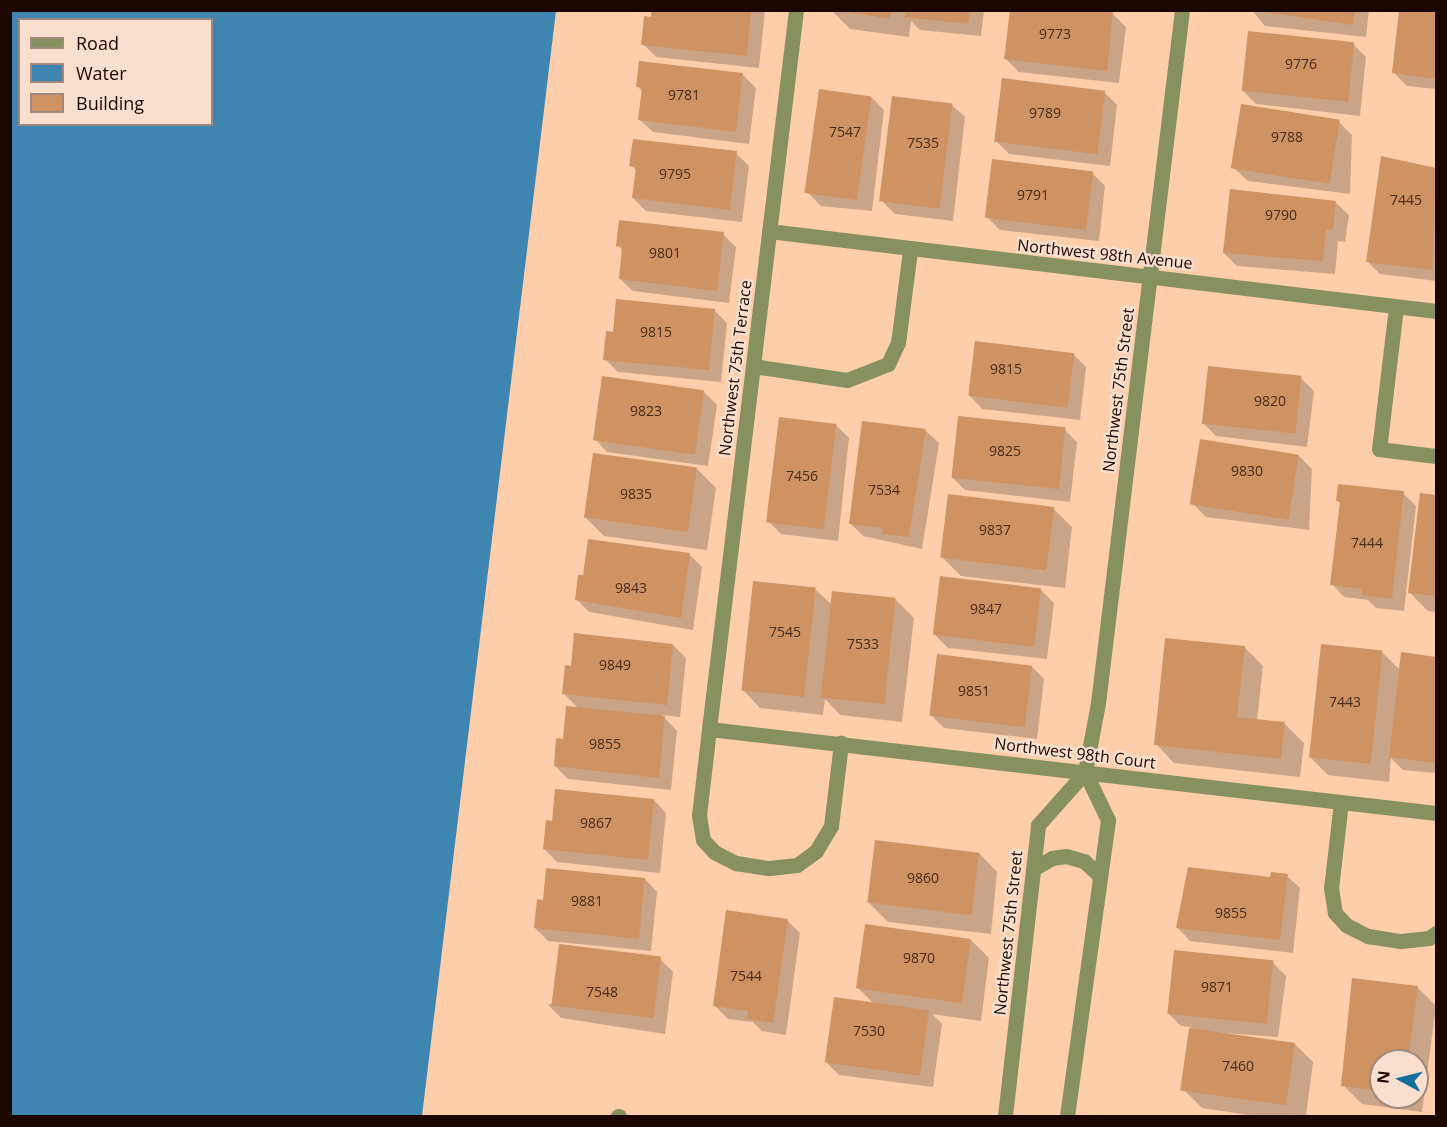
<!DOCTYPE html>
<style>
body{margin:0}
#map{position:relative;width:1447px;height:1127px;overflow:hidden;background:#fdcea9;font-family:"Open Sans",sans-serif}
div>[style]{position:absolute}
[style*='--x']{left:calc(var(--x)*1px);top:calc(var(--y)*1px);width:calc(var(--w)*1px);rotate:calc(var(--a)*1deg)}
.water>*{inset:0;background:#3f85b1}
.shadow>*{inset:0;background:#0003}
.building>*{inset:0;background:#cf9262;transform-origin:0 0}
.minor>*{height:15px;margin:-7.5px;padding:0 7.5px;transform-origin:7.5px;border-radius:7.5px;background:#86915f}
span{translate:-50% -50%;white-space:nowrap;text-align:center;line-height:1.15;-webkit-text-stroke:4.5px #f9e0ce;paint-order:stroke}
.number-label{font-size:14px;color:#482a18}
.number-label span{-webkit-text-stroke-width:0}
.street-label{font-size:16px;color:#1b0700}
.frame{position:absolute;inset:0;border:12px solid #1b0700;pointer-events:none}
.legend{position:absolute;left:18px;top:18px;width:195px;height:108px;box-sizing:border-box;background:#f9e0ce;border:2px solid #a0897c;margin:0;padding:8px 10px;list-style:none;font-size:18px;color:#1b0700}
.legend li{display:flex;align-items:center;gap:12px;height:30px}
.legend b{width:30px;border:2px solid #a0897c}
.north{position:absolute;left:1369px;top:1049px;width:60px;height:60px;box-sizing:border-box;background:#f9e0ce;border:2px solid #a0897c;border-radius:50%;rotate:277deg;font-size:16px;font-weight:700;line-height:24px;text-align:center;color:#1b0700}
.north::after{content:'';display:block;margin:auto;width:21px;height:27px;background:#146e9d;clip-path:polygon(50% 0,100% 100%,50% 72%,0 100%)}
</style>
<div id="map">
<div class="water">
<div style="clip-path:polygon(evenodd,10px 11px,556px 11px,422px 1116px,11px 1116px,10px 11px,20px 20px,212px 20px,212px 124px,20px 124px,20px 20px)"></div>
</div>
<div class="shadow">
<div style="clip-path:polygon(653px 10px,765px 10px,759px 68px,656px 57px,643px 44px)"></div>
<div style="clip-path:polygon(831px 10px,984px 10px,981px 36px,920px 30px,911px 21px,909px 37px,850px 29px)"></div>
<div style="clip-path:polygon(1011px 10px,1113px 14px,1126px 27px,1119px 83px,1019px 72px,1006px 59px)"></div>
<div style="clip-path:polygon(1252px 10px,1369px 10px,1366px 37px,1265px 26px)"></div>
<div style="clip-path:polygon(1401px 10px,1436px 10px,1436px 89px,1407px 86px,1394px 73px)"></div>
<div style="clip-path:polygon(1353px 44px,1366px 57px,1360px 116px,1256px 104px,1243px 91px)"></div>
<div style="clip-path:polygon(743px 75px,756px 88px,749px 144px,653px 132px,640px 120px,643px 92px,637px 86px)"></div>
<div style="clip-path:polygon(1104px 92px,1117px 105px,1110px 166px,1009px 154px,996px 141px)"></div>
<div style="clip-path:polygon(871px 97px,884px 110px,872px 211px,821px 206px,808px 193px)"></div>
<div style="clip-path:polygon(952px 105px,965px 117px,953px 221px,895px 214px,882px 201px)"></div>
<div style="clip-path:polygon(1339px 122px,1352px 135px,1350px 194px,1248px 181px,1235px 169px)"></div>
<div style="clip-path:polygon(736px 153px,749px 166px,742px 222px,646px 211px,633px 198px,637px 171px,631px 165px)"></div>
<div style="clip-path:polygon(1382px 157px,1436px 170px,1436px 281px,1380px 274px,1367px 261px)"></div>
<div style="clip-path:polygon(1092px 173px,1105px 186px,1099px 241px,1000px 230px,987px 217px)"></div>
<div style="clip-path:polygon(1336px 203px,1349px 215px,1345px 242px,1338px 241px,1335px 274px,1237px 266px,1224px 253px)"></div>
<div style="clip-path:polygon(723px 234px,736px 247px,729px 303px,633px 291px,620px 279px,623px 251px,618px 245px)"></div>
<div style="clip-path:polygon(714px 310px,727px 323px,721px 382px,618px 372px,605px 359px,614px 333px)"></div>
<div style="clip-path:polygon(1073px 354px,1086px 367px,1080px 420px,982px 409px,970px 396px)"></div>
<div style="clip-path:polygon(1301px 378px,1314px 391px,1307px 447px,1216px 436px,1203px 423px)"></div>
<div style="clip-path:polygon(704px 392px,717px 405px,708px 466px,607px 452px,595px 439px)"></div>
<div style="clip-path:polygon(863px 423px,926px 431px,939px 443px,922px 549px,863px 536px,850px 523px)"></div>
<div style="clip-path:polygon(836px 425px,849px 438px,838px 541px,781px 534px,768px 521px)"></div>
<div style="clip-path:polygon(1064px 429px,1077px 442px,1070px 502px,965px 490px,952px 477px)"></div>
<div style="clip-path:polygon(1299px 456px,1312px 469px,1309px 530px,1206px 517px,1193px 504px)"></div>
<div style="clip-path:polygon(697px 469px,716px 488px,707px 550px,604px 536px,585px 517px)"></div>
<div style="clip-path:polygon(1403px 493px,1416px 506px,1404px 611px,1376px 608px,1368px 600px,1344px 597px,1332px 584px,1341px 504px,1338px 501px)"></div>
<div style="clip-path:polygon(1421px 494px,1436px 496px,1436px 612px,1428px 611px,1409px 592px)"></div>
<div style="clip-path:polygon(1053px 508px,1072px 527px,1065px 588px,961px 576px,942px 557px)"></div>
<div style="clip-path:polygon(689px 554px,702px 567px,693px 630px,589px 612px,576px 599px)"></div>
<div style="clip-path:polygon(816px 590px,832px 605px,895px 599px,914px 618px,902px 722px,840px 715px,825px 699px,823px 715px,760px 708px,742px 689px)"></div>
<div style="clip-path:polygon(1041px 590px,1054px 603px,1047px 659px,948px 648px,935px 635px)"></div>
<div style="clip-path:polygon(673px 645px,686px 658px,680px 717px,662px 715px,677px 731px,671px 790px,568px 779px,555px 766px,579px 709px,563px 693px)"></div>
<div style="clip-path:polygon(1244px 647px,1263px 666px,1257px 721px,1285px 724px,1304px 743px,1300px 777px,1174px 763px,1156px 744px)"></div>
<div style="clip-path:polygon(1383px 653px,1400px 670px,1402px 654px,1436px 658px,1436px 773px,1403px 770px,1391px 758px,1389px 782px,1328px 775px,1309px 756px)"></div>
<div style="clip-path:polygon(1031px 666px,1044px 679px,1037px 739px,944px 728px,931px 715px)"></div>
<div style="clip-path:polygon(654px 800px,666px 813px,660px 873px,557px 862px,544px 849px)"></div>
<div style="clip-path:polygon(979px 853px,997px 872px,991px 934px,888px 922px,869px 903px)"></div>
<div style="clip-path:polygon(1287px 876px,1300px 888px,1293px 953px,1190px 941px,1178px 928px,1271px 879px)"></div>
<div style="clip-path:polygon(645px 879px,657px 892px,651px 951px,548px 941px,535px 928px)"></div>
<div style="clip-path:polygon(787px 920px,800px 933px,786px 1035px,762px 1031px,753px 1022px,728px 1019px,715px 1006px)"></div>
<div style="clip-path:polygon(971px 940px,989px 958px,981px 1021px,932px 1014px,942px 1024px,933px 1087px,839px 1075px,826px 1062px,874px 1004px,858px 988px)"></div>
<div style="clip-path:polygon(660px 959px,673px 972px,665px 1034px,561px 1018px,548px 1005px)"></div>
<div style="clip-path:polygon(1273px 963px,1286px 976px,1278px 1037px,1211px 1032px,1294px 1043px,1313px 1062px,1306px 1116px,1256px 1116px,1202px 1108px,1183px 1089px,1191px 1027px,1181px 1026px,1168px 1013px)"></div>
<div style="clip-path:polygon(evenodd,1417px 987px,1436px 1006px,1422px 1112px,1362px 1104px,1343px 1085px,1417px 987px,1381px 1061px,1417px 1061px,1417px 1097px,1381px 1097px,1381px 1061px)"></div>
</div>
<div class="building">
<div style="clip-path:polygon(651px 10px,751px 10px,747px 56px,641px 45px,644px 16px,651px 17px)"></div>
<div style="clip-path:polygon(838px 10px,891px 10px,890px 19px)"></div>
<div style="clip-path:polygon(906px 10px,970px 10px,968px 24px,905px 17px)"></div>
<div style="clip-path:polygon(1010px 10px,1113px 12px,1107px 71px,1004px 59px)"></div>
<div style="clip-path:polygon(1251px 10px,1355px 10px,1353px 25px)"></div>
<div style="clip-path:polygon(1399px 10px,1436px 10px,1436px 79px,1392px 73px)"></div>
<div style="left:1248px;top:31px;width:107px;height:60px;rotate:6deg"></div>
<div style="clip-path:polygon(639px 61px,743px 73px,736px 132px,638px 120px,642px 88px,636px 87px)"></div>
<div style="left:1002px;top:78px;width:104px;height:64px;rotate:7deg"></div>
<div style="left:819px;top:89px;width:53px;height:105px;rotate:8deg"></div>
<div style="left:892px;top:96px;width:61px;height:106px;rotate:7deg"></div>
<div style="left:1241px;top:104px;width:100px;height:65px;rotate:9deg"></div>
<div style="clip-path:polygon(633px 139px,737px 151px,730px 210px,632px 198px,636px 167px,629px 166px)"></div>
<div style="clip-path:polygon(1381px 156px,1436px 168px,1432px 270px,1366px 262px)"></div>
<div style="left:992px;top:159px;width:102px;height:59px;rotate:7deg"></div>
<div style="clip-path:polygon(1230px 189px,1336px 201px,1333px 230px,1326px 229px,1323px 261px,1223px 253px)"></div>
<div style="clip-path:polygon(619px 220px,724px 232px,717px 291px,619px 279px,622px 247px,616px 246px)"></div>
<div style="clip-path:polygon(616px 299px,715px 309px,709px 370px,603px 360px,606px 331px,613px 332px)"></div>
<div style="left:975px;top:341px;width:100px;height:55px;rotate:7deg"></div>
<div style="left:1208px;top:366px;width:94px;height:58px;rotate:6deg"></div>
<div style="left:602px;top:376px;width:103px;height:65px;rotate:8deg"></div>
<div style="left:958px;top:416px;width:108px;height:62px;rotate:6deg"></div>
<div style="left:779px;top:417px;width:58px;height:106px;rotate:7deg"></div>
<div style="clip-path:polygon(862px 421px,926px 429px,909px 537px,882px 534px,883px 528px,849px 524px)"></div>
<div style="left:1200px;top:439px;width:100px;height:66px;rotate:9deg"></div>
<div style="left:593px;top:453px;width:105px;height:65px;rotate:8deg"></div>
<div style="clip-path:polygon(1338px 484px,1404px 491px,1392px 599px,1362px 595px,1362px 589px,1330px 585px,1340px 502px,1336px 501px)"></div>
<div style="clip-path:polygon(1420px 493px,1436px 495px,1436px 596px,1408px 593px)"></div>
<div style="left:948px;top:494px;width:107px;height:64px;rotate:7deg"></div>
<div style="clip-path:polygon(588px 539px,690px 553px,681px 618px,575px 600px,578px 575px,583px 575px)"></div>
<div style="left:940px;top:576px;width:102px;height:59px;rotate:7deg"></div>
<div style="left:753px;top:581px;width:63px;height:110px;rotate:6deg"></div>
<div style="left:832px;top:591px;width:64px;height:107px;rotate:6deg"></div>
<div style="clip-path:polygon(574px 633px,673px 644px,667px 705px,562px 694px,565px 665px,571px 666px)"></div>
<div style="clip-path:polygon(1165px 638px,1245px 646px,1237px 717px,1285px 722px,1281px 759px,1154px 745px)"></div>
<div style="left:1321px;top:644px;width:62px;height:114px;rotate:6deg"></div>
<div style="clip-path:polygon(1401px 652px,1436px 657px,1436px 763px,1389px 757px)"></div>
<div style="left:937px;top:654px;width:96px;height:62px;rotate:7deg"></div>
<div style="clip-path:polygon(566px 706px,665px 716px,659px 778px,554px 766px,556px 738px,563px 739px)"></div>
<div style="clip-path:polygon(555px 789px,654px 799px,648px 860px,543px 849px,546px 820px,552px 821px)"></div>
<div style="left:875px;top:840px;width:105px;height:63px;rotate:7deg"></div>
<div style="clip-path:polygon(1188px 867px,1270px 877px,1271px 872px,1288px 874px,1280px 940px,1176px 928px)"></div>
<div style="clip-path:polygon(546px 868px,645px 878px,639px 939px,534px 928px,537px 899px,543px 900px)"></div>
<div style="clip-path:polygon(726px 910px,788px 919px,773px 1023px,747px 1019px,748px 1011px,713px 1006px)"></div>
<div style="left:865px;top:924px;width:107px;height:65px;rotate:8deg"></div>
<div style="left:559px;top:944px;width:103px;height:62px;rotate:7deg"></div>
<div style="left:1174px;top:950px;width:100px;height:64px;rotate:6deg"></div>
<div style="clip-path:polygon(1352px 978px,1418px 986px,1408px 1061px,1381px 1061px,1381px 1091px,1341px 1086px)"></div>
<div style="left:834px;top:997px;width:96px;height:66px;rotate:8deg"></div>
<div style="left:1189px;top:1028px;width:107px;height:63px;rotate:8deg"></div>
</div>
<div class="minor">
<div style="--x:796;--y:10;--w:724;--a:96.9"></div>
<div style="--x:709;--y:729;--w:87;--a:96.6"></div>
<div style="--x:699;--y:815;--w:25;--a:81"></div>
<div style="--x:703;--y:840;--w:16;--a:47"></div>
<div style="--x:714;--y:852;--w:25;--a:27"></div>
<div style="--x:736;--y:863;--w:33;--a:9"></div>
<div style="--x:769;--y:868;--w:28;--a:-6"></div>
<div style="--x:797;--y:865;--w:24;--a:-36"></div>
<div style="--x:816;--y:851;--w:29;--a:-59"></div>
<div style="--x:831;--y:826;--w:84;--a:-83.1"></div>
<div style="--x:769;--y:231;--w:672;--a:6.84"></div>
<div style="--x:1396;--y:307;--w:143;--a:96.8"></div>
<div style="--x:1379;--y:449;--w:57;--a:7"></div>
<div style="--x:753;--y:366;--w:95;--a:8.5"></div>
<div style="--x:847;--y:380;--w:44;--a:-21.3"></div>
<div style="--x:888;--y:364;--w:23;--a:-65"></div>
<div style="--x:898;--y:343;--w:93;--a:-82.6"></div>
<div style="--x:709;--y:729;--w:732;--a:6.59"></div>
<div style="--x:1341;--y:802;--w:87;--a:96.6"></div>
<div style="--x:1331;--y:888;--w:25;--a:81"></div>
<div style="--x:1335;--y:913;--w:16;--a:47"></div>
<div style="--x:1346;--y:925;--w:25;--a:27"></div>
<div style="--x:1368;--y:936;--w:33;--a:9"></div>
<div style="--x:1401;--y:941;--w:28;--a:-6"></div>
<div style="--x:1429;--y:938;--w:9;--a:-36"></div>
<div style="--x:1033;--y:869;--w:22;--a:-30"></div>
<div style="--x:1052;--y:858;--w:14;--a:-8"></div>
<div style="--x:1066;--y:856;--w:19;--a:16"></div>
<div style="--x:1084;--y:861;--w:22;--a:43"></div>
<div style="--x:618;--y:1116;--w:1;--a:0"></div>
<div style="--x:1005;--y:1116;--w:293;--a:-83.5"></div>
<div style="--x:1038;--y:825;--w:71;--a:-48.4"></div>
<div style="--x:1085;--y:772;--w:70;--a:-79.3"></div>
<div style="--x:1098;--y:703;--w:698;--a:-83.09"></div>
<div style="--x:1067;--y:1116;--w:299;--a:-82.1"></div>
<div style="--x:1108;--y:820;--w:53;--a:-115.6"></div>
</div>
<div class="number-label">
<span style="left:1055px;top:34px">9773</span>
<span style="left:1301px;top:64px">9776</span>
<span style="left:684px;top:95px">9781</span>
<span style="left:1045px;top:113px">9789</span>
<span style="left:845px;top:132px">7547</span>
<span style="left:1287px;top:137px">9788</span>
<span style="left:923px;top:143px">7535</span>
<span style="left:675px;top:174px">9795</span>
<span style="left:1033px;top:195px">9791</span>
<span style="left:1406px;top:200px">7445</span>
<span style="left:1281px;top:215px">9790</span>
<span style="left:665px;top:253px">9801</span>
<span style="left:656px;top:332px">9815</span>
<span style="left:1006px;top:369px">9815</span>
<span style="left:1270px;top:401px">9820</span>
<span style="left:646px;top:411px">9823</span>
<span style="left:1005px;top:451px">9825</span>
<span style="left:1247px;top:471px">9830</span>
<span style="left:802px;top:476px">7456</span>
<span style="left:884px;top:490px">7534</span>
<span style="left:636px;top:494px">9835</span>
<span style="left:995px;top:530px">9837</span>
<span style="left:1367px;top:543px">7444</span>
<span style="left:631px;top:588px">9843</span>
<span style="left:986px;top:609px">9847</span>
<span style="left:785px;top:632px">7545</span>
<span style="left:863px;top:644px">7533</span>
<span style="left:615px;top:665px">9849</span>
<span style="left:974px;top:691px">9851</span>
<span style="left:1345px;top:702px">7443</span>
<span style="left:605px;top:744px">9855</span>
<span style="left:596px;top:823px">9867</span>
<span style="left:923px;top:878px">9860</span>
<span style="left:587px;top:901px">9881</span>
<span style="left:1231px;top:913px">9855</span>
<span style="left:919px;top:958px">9870</span>
<span style="left:746px;top:976px">7544</span>
<span style="left:1217px;top:987px">9871</span>
<span style="left:602px;top:992px">7548</span>
<span style="left:869px;top:1031px">7530</span>
<span style="left:1238px;top:1066px">7460</span>
</div>
<div class="street-label">
<span style="left:1105px;top:254px;rotate:6deg">Northwest 98th Avenue</span>
<span style="left:735px;top:368px;rotate:-83deg">Northwest 75th Terrace</span>
<span style="left:1118px;top:390px;rotate:-83deg">Northwest 75th Street</span>
<span style="left:1075px;top:753px;rotate:7deg">Northwest 98th Court</span>
<span style="left:1008px;top:933px;rotate:-84deg">Northwest 75th Street</span>
</div>
<div class="frame"></div>
<ul class="legend">
<li><b style="height:8px;background:#86915f"></b>Road</li>
<li><b style="height:16px;background:#3f85b1"></b>Water</li>
<li><b style="height:16px;background:#cf9262"></b>Building</li>
</ul>
<div class="north">N</div>
</div>
